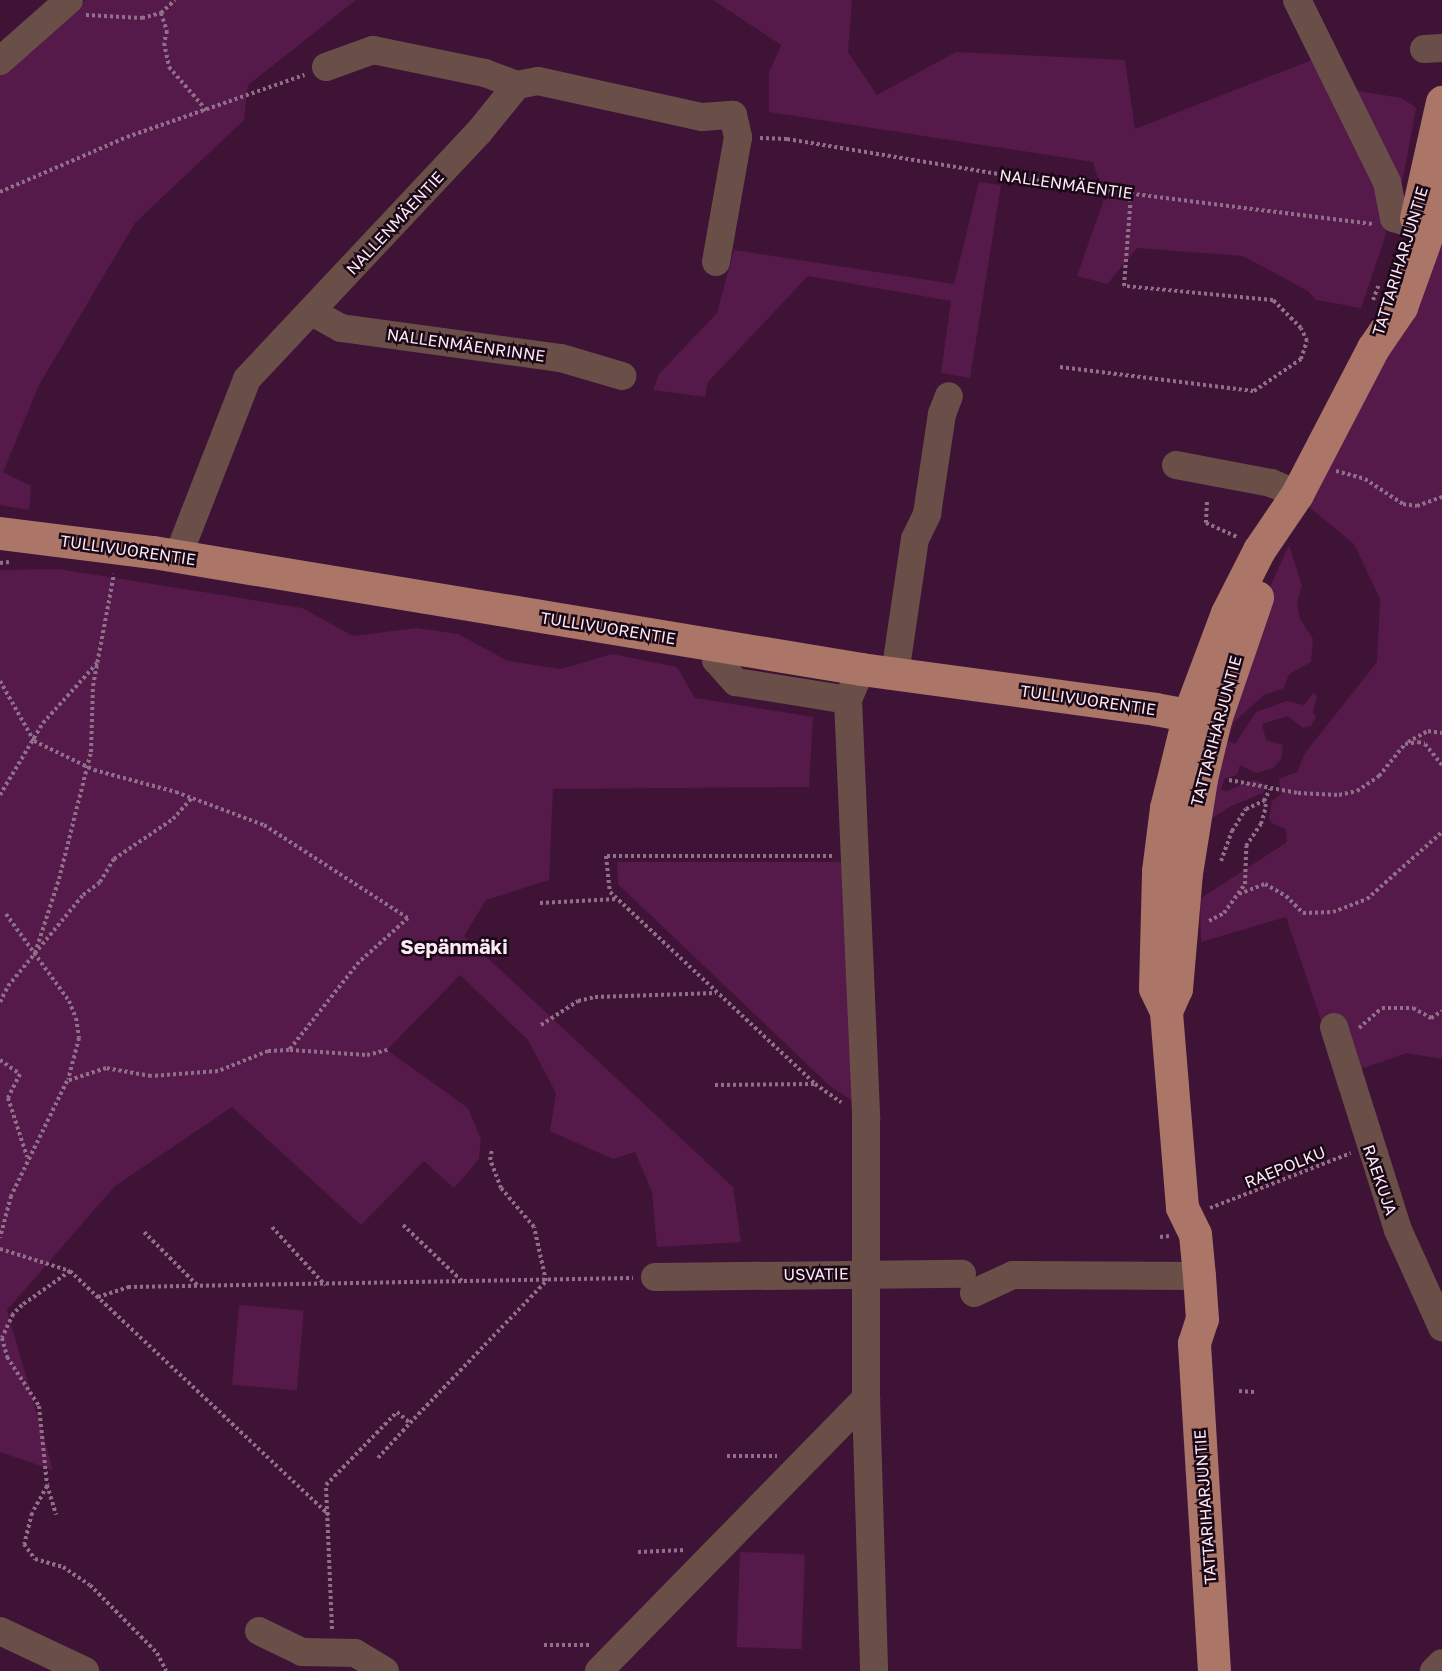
<!DOCTYPE html>
<meta charset="utf-8">
<style>
body{margin:0}
#map{position:relative;width:1442px;height:1671px;overflow:hidden;background:#3f1336;font-family:"Golos Text",sans-serif}
div>[style]{position:absolute}
[style*='--x']{left:calc(var(--x)*1px);top:calc(var(--y)*1px);width:calc(var(--w)*1px);rotate:calc(var(--a)*1deg)}
.green>*{inset:0;background:#551a4a;transform-origin:0 0}
.path>*{height:4px;margin-top:-2px;transform-origin:0;background:repeating-linear-gradient(90deg,#907089 0 3px,transparent 0 6px)}
.minor>*{height:28px;margin:-14px;padding:0 14px;transform-origin:14px;border-radius:14px;background:#6a4f48}
.major>*{height:33px;margin:-16.5px;padding:0 16.5px;transform-origin:16.5px;border-radius:16.5px;background:#ab7567}
span{translate:-50% -50%;white-space:nowrap;text-align:center;line-height:1.15;-webkit-text-stroke:5px #1b0817;paint-order:stroke}
.street-label{font-size:16px;color:#fbeaf6}
.quarter-label{font-size:20px;color:#fbeaf6;font-weight:700}
</style>
<div id="map">
<div class="green">
<div style="clip-path:polygon(86px 0,356px 0,248px 85px,244px 120px,135px 223px,39px 385px,3px 472px,31px 486px,29px 510px,0 505px,0 74px)"></div>
<div style="clip-path:polygon(713px 0,852px 0,848px 52px,877px 95px,956px 52px,1125px 60px,1135px 129px,1312px 60px,1379px 177px,1386px 234px,1361px 308px,1316px 300px,1308px 291px,1243px 256px,1137px 248px,1107px 284px,1077px 276px,1104px 199px,1093px 162px,769px 112px,769px 73px,781px 45px)"></div>
<div style="clip-path:polygon(1358px 91px,1402px 98px,1416px 108px,1401px 189px,1355px 95px)"></div>
<div style="clip-path:polygon(979px 182px,1001px 185px,970px 378px,941px 373px,951px 301px,808px 276px,708px 382px,705px 397px,653px 390px,659px 374px,717px 313px,734px 250px,954px 284px)"></div>
<div style="clip-path:polygon(1442px 204px,1442px 1059px,1407px 1053px,1355px 1071px,1344px 1018px,1322px 1023px,1286px 917px,1201px 942px,1200px 899px,1287px 842px,1286px 829px,1273px 824px,1269px 818px,1272px 801px,1281px 794px,1279px 779px,1297px 772px,1305px 753px,1377px 662px,1380px 599px,1354px 544px,1308px 506px)"></div>
<div style="clip-path:polygon(1289px 545px,1302px 586px,1297px 602px,1300px 619px,1313px 639px,1311px 662px,1289px 674px,1284px 688px,1264px 695px,1234px 722px,1228px 741px,1235px 744px,1256px 712px,1287px 701px,1304px 705px,1313px 693px,1317px 696px,1313px 712px,1316px 717px,1311px 726px,1303px 728px,1288px 716px,1262px 724px,1266px 740px,1283px 745px,1281px 759px,1273px 768px,1256px 773px,1240px 765px,1237px 775px,1224px 779px,1221px 790px,1227px 791px,1254px 780px,1267px 785px,1263px 793px,1231px 806px,1209px 820px,1223px 759px,1221px 725px,1251px 629px)"></div>
<div style="clip-path:polygon(59px 569px,302px 608px,353px 636px,417px 628px,458px 634px,508px 661px,561px 669px,612px 654px,677px 667px,695px 698px,813px 717px,809px 787px,553px 789px,549px 880px,486px 900px,464px 936px,733px 1187px,741px 1242px,657px 1247px,652px 1192px,635px 1152px,613px 1159px,550px 1131px,556px 1093px,528px 1040px,460px 975px,387px 1050px,468px 1108px,481px 1139px,479px 1159px,454px 1188px,424px 1161px,361px 1225px,232px 1107px,115px 1186px,7px 1310px,53px 1470px,0 1452px,0 570px)"></div>
<div style="clip-path:polygon(617px 862px,850px 862px,858px 1105px,829px 1085px,618px 884px)"></div>
<div style="left:239px;top:1305px;width:65px;height:80px;rotate:5deg"></div>
<div style="left:740px;top:1552px;width:65px;height:95px;rotate:2deg"></div>
</div>
<div class="path">
<div style="--x:161;--y:13;--w:19;--a:72"></div>
<div style="--x:167;--y:31;--w:12;--a:104"></div>
<div style="--x:164;--y:43;--w:25;--a:78"></div>
<div style="--x:169;--y:67;--w:58;--a:49.2"></div>
<div style="--x:86;--y:15;--w:56;--a:3.1"></div>
<div style="--x:142;--y:18;--w:20;--a:-15"></div>
<div style="--x:161;--y:13;--w:19;--a:-43"></div>
<div style="--x:760;--y:138;--w:27;--a:2"></div>
<div style="--x:787;--y:139;--w:288;--a:9.4"></div>
<div style="--x:1071;--y:186;--w:304;--a:7.2"></div>
<div style="--x:0;--y:192;--w:138;--a:-23.4"></div>
<div style="--x:127;--y:137;--w:188;--a:-19.3"></div>
<div style="--x:1373;--y:300;--w:17;--a:-69"></div>
<div style="--x:1060;--y:367;--w:195;--a:7.1"></div>
<div style="--x:1254;--y:391;--w:57;--a:-34.2"></div>
<div style="--x:1301;--y:359;--w:19;--a:-72"></div>
<div style="--x:1307;--y:341;--w:14;--a:-115"></div>
<div style="--x:1301;--y:328;--w:40;--a:-135"></div>
<div style="--x:1273;--y:300;--w:150;--a:-174.6"></div>
<div style="--x:1124;--y:286;--w:92;--a:-85.6"></div>
<div style="--x:1336;--y:471;--w:30;--a:15"></div>
<div style="--x:1365;--y:479;--w:45;--a:33.3"></div>
<div style="--x:1403;--y:504;--w:14;--a:8"></div>
<div style="--x:1417;--y:506;--w:27;--a:-20"></div>
<div style="--x:1207;--y:502;--w:21;--a:93"></div>
<div style="--x:1206;--y:523;--w:34;--a:24"></div>
<div style="--x:0;--y:563;--w:9;--a:-6"></div>
<div style="--x:0;--y:681;--w:69;--a:60.5"></div>
<div style="--x:34;--y:741;--w:67;--a:25.8"></div>
<div style="--x:94;--y:770;--w:85;--a:15"></div>
<div style="--x:176;--y:792;--w:94;--a:20.6"></div>
<div style="--x:264;--y:825;--w:171;--a:32.9"></div>
<div style="--x:408;--y:918;--w:66;--a:138.1"></div>
<div style="--x:359;--y:962;--w:112;--a:128.5"></div>
<div style="--x:289;--y:1050;--w:21;--a:177"></div>
<div style="--x:268;--y:1051;--w:54;--a:158.2"></div>
<div style="--x:218;--y:1071;--w:67;--a:175.7"></div>
<div style="--x:151;--y:1076;--w:46;--a:-169.9"></div>
<div style="--x:106;--y:1068;--w:41;--a:161.6"></div>
<div style="--x:67;--y:1081;--w:128;--a:116"></div>
<div style="--x:11;--y:1196;--w:43;--a:104.7"></div>
<div style="--x:1408;--y:742;--w:23;--a:-29"></div>
<div style="--x:1428;--y:731;--w:14;--a:8"></div>
<div style="--x:1229;--y:780;--w:70;--a:10.7"></div>
<div style="--x:1298;--y:793;--w:41;--a:2.8"></div>
<div style="--x:1339;--y:795;--w:18;--a:-13"></div>
<div style="--x:1357;--y:791;--w:27;--a:-34"></div>
<div style="--x:1379;--y:776;--w:41;--a:-50.9"></div>
<div style="--x:1405;--y:744;--w:13;--a:-9"></div>
<div style="--x:1418;--y:742;--w:7;--a:16"></div>
<div style="--x:1425;--y:744;--w:27;--a:51"></div>
<div style="--x:0;--y:795;--w:84;--a:-59.2"></div>
<div style="--x:43;--y:723;--w:81;--a:-48"></div>
<div style="--x:832;--y:856;--w:226;--a:180"></div>
<div style="--x:606;--y:856;--w:36;--a:84"></div>
<div style="--x:610;--y:892;--w:281;--a:43.1"></div>
<div style="--x:815;--y:1084;--w:32;--a:35"></div>
<div style="--x:1221;--y:861;--w:32;--a:-70"></div>
<div style="--x:1232;--y:831;--w:26;--a:-58"></div>
<div style="--x:1246;--y:809;--w:20;--a:-24"></div>
<div style="--x:1264;--y:801;--w:13;--a:-63"></div>
<div style="--x:1239;--y:894;--w:28;--a:-21"></div>
<div style="--x:1265;--y:884;--w:24;--a:30"></div>
<div style="--x:1286;--y:896;--w:24;--a:45"></div>
<div style="--x:1303;--y:913;--w:30;--a:-2"></div>
<div style="--x:1333;--y:912;--w:36;--a:-21"></div>
<div style="--x:1367;--y:899;--w:101;--a:-41.8"></div>
<div style="--x:540;--y:903;--w:77;--a:-3"></div>
<div style="--x:6;--y:914;--w:107;--a:54.1"></div>
<div style="--x:69;--y:1001;--w:18;--a:68"></div>
<div style="--x:76;--y:1018;--w:20;--a:81"></div>
<div style="--x:79;--y:1038;--w:43;--a:104.7"></div>
<div style="--x:1209;--y:921;--w:17;--a:-28"></div>
<div style="--x:1224;--y:913;--w:36;--a:-54"></div>
<div style="--x:1245;--y:884;--w:38;--a:-88"></div>
<div style="--x:1246;--y:846;--w:27;--a:-56"></div>
<div style="--x:1261;--y:824;--w:18;--a:-74"></div>
<div style="--x:1266;--y:807;--w:6;--a:-108"></div>
<div style="--x:35;--y:953;--w:78;--a:-72"></div>
<div style="--x:59;--y:879;--w:131;--a:-75.9"></div>
<div style="--x:91;--y:752;--w:66;--a:-88.3"></div>
<div style="--x:93;--y:686;--w:114;--a:-79.4"></div>
<div style="--x:0;--y:1002;--w:18;--a:-63"></div>
<div style="--x:8;--y:986;--w:118;--a:-50.5"></div>
<div style="--x:83;--y:895;--w:21;--a:-37"></div>
<div style="--x:100;--y:882;--w:27;--a:-59"></div>
<div style="--x:114;--y:859;--w:71;--a:-34.1"></div>
<div style="--x:173;--y:819;--w:28;--a:-48"></div>
<div style="--x:541;--y:1025;--w:44;--a:-33"></div>
<div style="--x:578;--y:1001;--w:17;--a:-13"></div>
<div style="--x:595;--y:997;--w:121;--a:-1.9"></div>
<div style="--x:1359;--y:1028;--w:30;--a:-41"></div>
<div style="--x:1382;--y:1008;--w:31;--a:0"></div>
<div style="--x:1413;--y:1008;--w:21;--a:29"></div>
<div style="--x:1431;--y:1018;--w:13;--a:-32"></div>
<div style="--x:290;--y:1050;--w:77;--a:3.7"></div>
<div style="--x:367;--y:1055;--w:21;--a:-14"></div>
<div style="--x:0;--y:1060;--w:24;--a:35"></div>
<div style="--x:20;--y:1074;--w:27;--a:117"></div>
<div style="--x:8;--y:1098;--w:62;--a:72.1"></div>
<div style="--x:715;--y:1085;--w:99;--a:-0.6"></div>
<div style="--x:1210;--y:1208;--w:151;--a:-21.3"></div>
<div style="--x:403;--y:1225;--w:83;--a:43.5"></div>
<div style="--x:272;--y:1227;--w:79;--a:47.6"></div>
<div style="--x:144;--y:1232;--w:75;--a:45"></div>
<div style="--x:1160;--y:1237;--w:9;--a:-6"></div>
<div style="--x:0;--y:1249;--w:73;--a:17.4"></div>
<div style="--x:70;--y:1271;--w:59;--a:144.7"></div>
<div style="--x:22;--y:1305;--w:13;--a:135"></div>
<div style="--x:13;--y:1314;--w:26;--a:115"></div>
<div style="--x:2;--y:1338;--w:20;--a:75"></div>
<div style="--x:7;--y:1357;--w:59;--a:56.9"></div>
<div style="--x:39;--y:1406;--w:79;--a:84.2"></div>
<div style="--x:47;--y:1485;--w:31;--a:73"></div>
<div style="--x:70;--y:1271;--w:356;--a:43.3"></div>
<div style="--x:98;--y:1297;--w:32;--a:-18"></div>
<div style="--x:128;--y:1287;--w:505;--a:-1.02"></div>
<div style="--x:1239;--y:1391;--w:15;--a:4"></div>
<div style="--x:727;--y:1456;--w:50;--a:0"></div>
<div style="--x:378;--y:1458;--w:47;--a:-47.6"></div>
<div style="--x:47;--y:1486;--w:31;--a:119"></div>
<div style="--x:32;--y:1513;--w:32;--a:104"></div>
<div style="--x:24;--y:1544;--w:19;--a:54"></div>
<div style="--x:35;--y:1559;--w:29;--a:16"></div>
<div style="--x:63;--y:1567;--w:32;--a:34"></div>
<div style="--x:90;--y:1585;--w:95;--a:45.4"></div>
<div style="--x:157;--y:1653;--w:20;--a:63"></div>
<div style="--x:638;--y:1552;--w:47;--a:-2.4"></div>
<div style="--x:332;--y:1629;--w:144;--a:-92.4"></div>
<div style="--x:326;--y:1485;--w:102;--a:-45.8"></div>
<div style="--x:397;--y:1412;--w:17;--a:40"></div>
<div style="--x:410;--y:1423;--w:197;--a:-46.2"></div>
<div style="--x:546;--y:1281;--w:55;--a:-102.5"></div>
<div style="--x:534;--y:1227;--w:51;--a:-130.2"></div>
<div style="--x:501;--y:1188;--w:30;--a:-111"></div>
<div style="--x:490;--y:1160;--w:10;--a:-79"></div>
<div style="--x:544;--y:1645;--w:48;--a:0"></div>
</div>
<div class="minor">
<div style="--x:1297;--y:0;--w:203;--a:63.7"></div>
<div style="--x:1387;--y:182;--w:37;--a:79"></div>
<div style="--x:1394;--y:218;--w:21;--a:17"></div>
<div style="--x:1424;--y:49;--w:18;--a:-3"></div>
<div style="--x:0;--y:61;--w:92;--a:-41.5"></div>
<div style="--x:326;--y:67;--w:50;--a:-19.9"></div>
<div style="--x:373;--y:50;--w:114;--a:11.6"></div>
<div style="--x:485;--y:73;--w:34;--a:21"></div>
<div style="--x:312;--y:312;--w:33;--a:29"></div>
<div style="--x:341;--y:328;--w:222;--a:7.8"></div>
<div style="--x:561;--y:358;--w:64;--a:16.4"></div>
<div style="--x:1176;--y:465;--w:97;--a:10.7"></div>
<div style="--x:1271;--y:483;--w:28;--a:23"></div>
<div style="--x:178;--y:556;--w:190;--a:-68.7"></div>
<div style="--x:247;--y:379;--w:339;--a:-46.8"></div>
<div style="--x:479;--y:132;--w:60;--a:-51"></div>
<div style="--x:517;--y:85;--w:21;--a:-11"></div>
<div style="--x:538;--y:81;--w:168;--a:12.4"></div>
<div style="--x:702;--y:117;--w:31;--a:-4"></div>
<div style="--x:733;--y:115;--w:23;--a:77"></div>
<div style="--x:738;--y:137;--w:127;--a:100"></div>
<div style="--x:717;--y:645;--w:15;--a:94"></div>
<div style="--x:716;--y:660;--w:30;--a:48"></div>
<div style="--x:736;--y:682;--w:113;--a:9.1"></div>
<div style="--x:861;--y:669;--w:34;--a:113"></div>
<div style="--x:848;--y:700;--w:419;--a:87.5"></div>
<div style="--x:866;--y:1119;--w:279;--a:90"></div>
<div style="--x:866;--y:1398;--w:273;--a:88.3"></div>
<div style="--x:895;--y:674;--w:136;--a:-81.6"></div>
<div style="--x:915;--y:539;--w:28;--a:-64"></div>
<div style="--x:927;--y:514;--w:101;--a:-81.5"></div>
<div style="--x:942;--y:414;--w:19;--a:-69"></div>
<div style="--x:1334;--y:1027;--w:213;--a:72.5"></div>
<div style="--x:1398;--y:1230;--w:107;--a:65.6"></div>
<div style="--x:655;--y:1277;--w:307;--a:-0.6"></div>
<div style="--x:974;--y:1293;--w:43;--a:-24.8"></div>
<div style="--x:1013;--y:1275;--w:186;--a:0.3"></div>
<div style="--x:0;--y:1631;--w:94;--a:25.2"></div>
<div style="--x:259;--y:1631;--w:48;--a:26"></div>
<div style="--x:302;--y:1652;--w:53;--a:1.1"></div>
<div style="--x:355;--y:1653;--w:35;--a:31"></div>
<div style="--x:599;--y:1671;--w:382;--a:-45.6"></div>
<div style="--x:1434;--y:1671;--w:11;--a:-45"></div>
</div>
<div class="major">
<div style="--x:1416;--y:218;--w:119;--a:-77.4"></div>
<div style="--x:0;--y:533;--w:154;--a:7.1"></div>
<div style="--x:153;--y:552;--w:718;--a:9.38"></div>
<div style="--x:861;--y:669;--w:297;--a:7.7"></div>
<div style="--x:1155;--y:709;--w:61;--a:10.4"></div>
<div style="--x:1166;--y:1011;--w:24;--a:-66"></div>
<div style="--x:1176;--y:989;--w:116;--a:-85.1"></div>
<div style="--x:1186;--y:873;--w:95;--a:-80.9"></div>
<div style="--x:1201;--y:779;--w:61;--a:-76.7"></div>
<div style="--x:1215;--y:720;--w:130;--a:-71.1"></div>
<div style="--x:1214;--y:1671;--w:329;--a:-93.5"></div>
<div style="--x:1194;--y:1343;--w:25;--a:-72"></div>
<div style="--x:1202;--y:1319;--w:43;--a:-94"></div>
<div style="--x:1199;--y:1276;--w:42;--a:-95.4"></div>
<div style="--x:1195;--y:1234;--w:30;--a:-116"></div>
<div style="--x:1182;--y:1207;--w:197;--a:-94.7"></div>
<div style="--x:1166;--y:1011;--w:25;--a:-116"></div>
<div style="--x:1155;--y:988;--w:117;--a:-88.5"></div>
<div style="--x:1158;--y:871;--w:64;--a:-82.8"></div>
<div style="--x:1166;--y:808;--w:97;--a:-76.3"></div>
<div style="--x:1189;--y:714;--w:108;--a:-69.4"></div>
<div style="--x:1227;--y:613;--w:71;--a:-63.1"></div>
<div style="--x:1259;--y:550;--w:68;--a:-55.8"></div>
<div style="--x:1297;--y:494;--w:165;--a:-62.5"></div>
<div style="--x:1373;--y:348;--w:50;--a:-55.7"></div>
<div style="--x:1401;--y:307;--w:121;--a:-70.2"></div>
</div>
<div class="street-label">
<span style="left:1066px;top:184px;rotate:8deg">NALLENMÄENTIE</span>
<span style="left:395px;top:223px;rotate:-47deg">NALLENMÄENTIE</span>
<span style="left:1400px;top:261px;rotate:-73deg">TATTARIHARJUNTIE</span>
<span style="left:466px;top:345px;rotate:8deg">NALLENMÄENRINNE</span>
<span style="left:128px;top:550px;rotate:8deg">TULLIVUORENTIE</span>
<span style="left:608px;top:628px;rotate:9deg">TULLIVUORENTIE</span>
<span style="left:1088px;top:700px;rotate:8deg">TULLIVUORENTIE</span>
<span style="left:1216px;top:731px;rotate:-75deg">TATTARIHARJUNTIE</span>
<span style="left:1285px;top:1167px;rotate:-22deg">RAEPOLKU</span>
<span style="left:1380px;top:1180px;rotate:71deg">RAEKUJA</span>
<span style="left:816px;top:1274px;rotate:-1deg">USVATIE</span>
<span style="left:1205px;top:1507px;rotate:-94deg">TATTARIHARJUNTIE</span>
</div>
<div class="quarter-label">
<span style="left:454px;top:946px">Sepänmäki</span>
</div>
</div>
